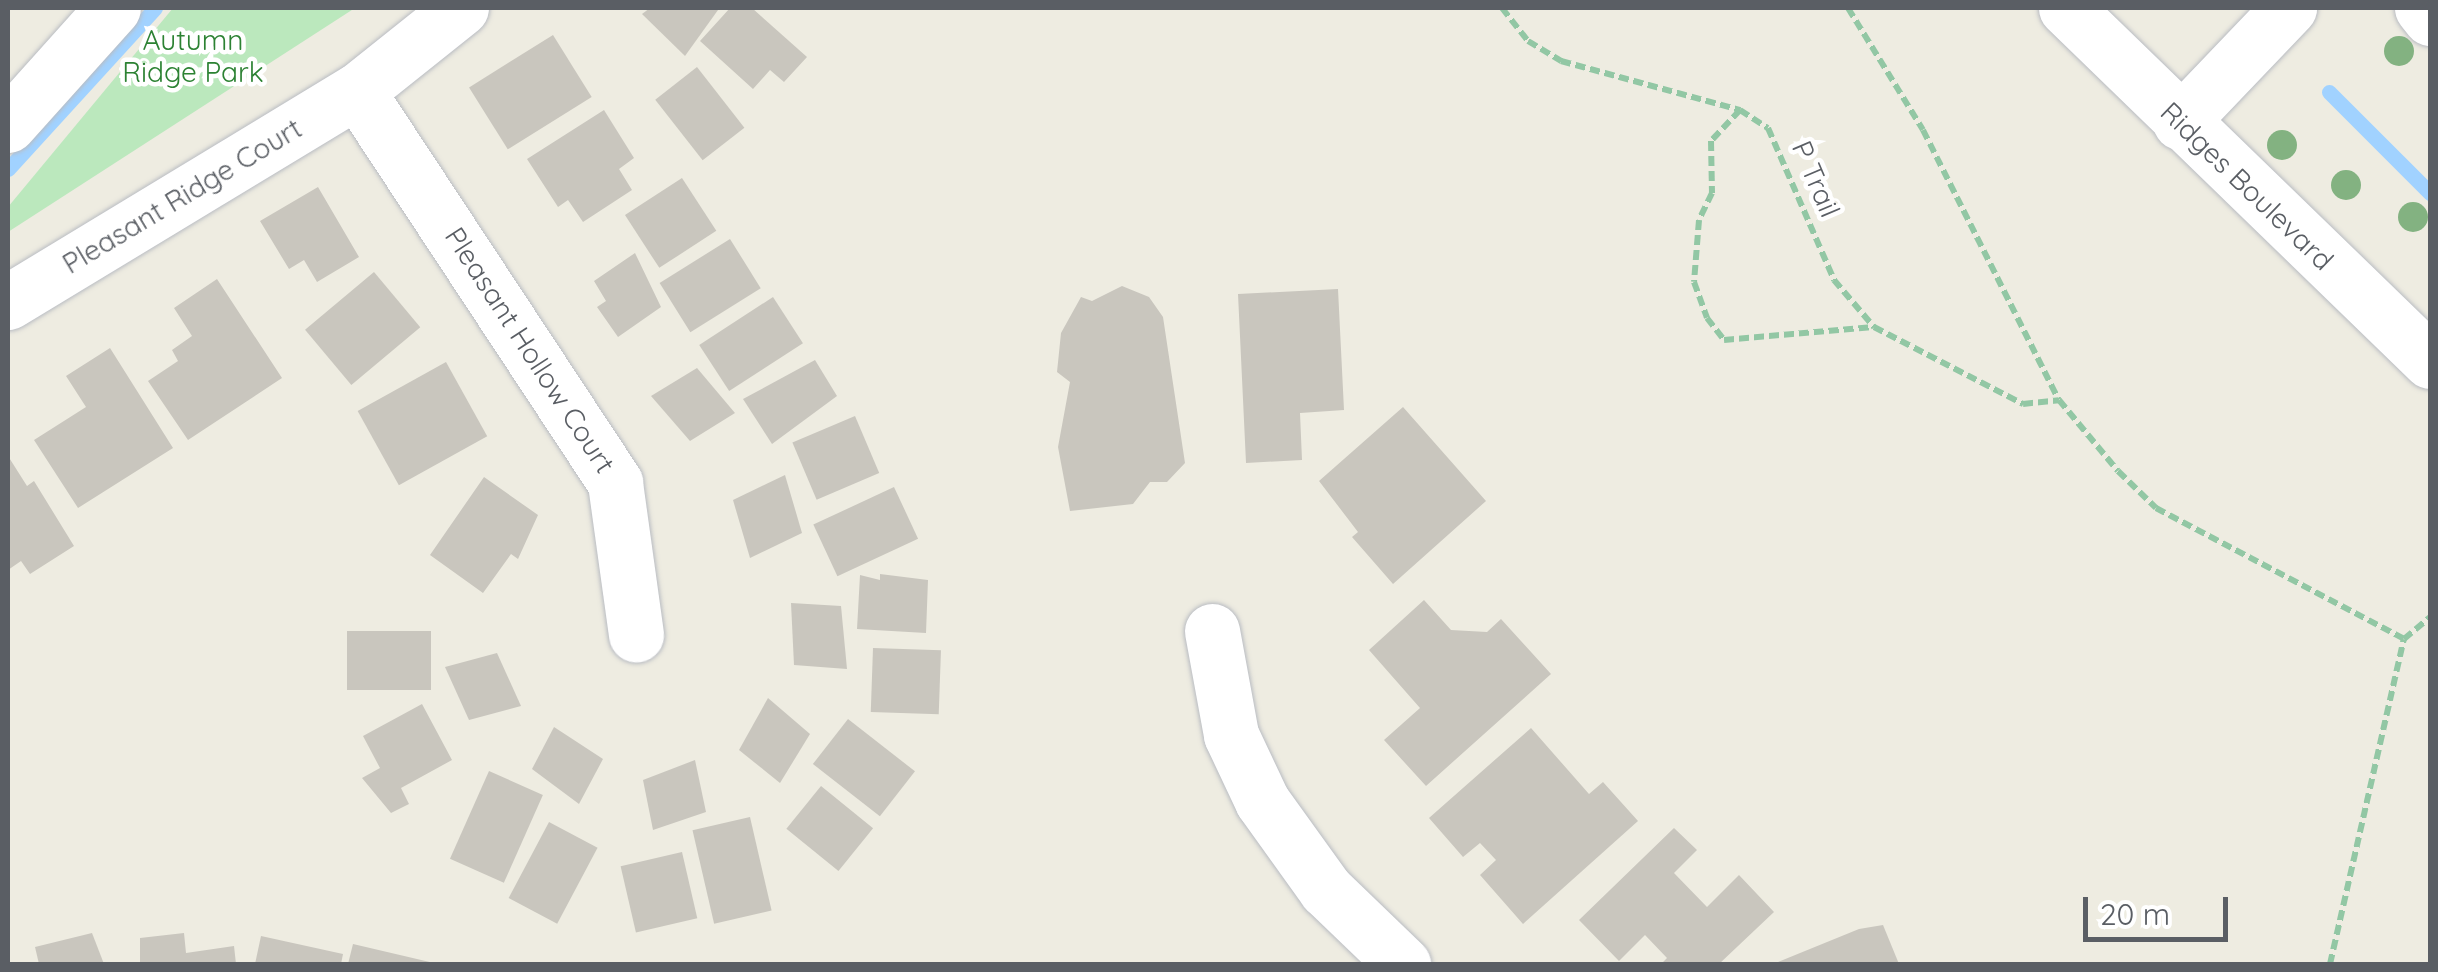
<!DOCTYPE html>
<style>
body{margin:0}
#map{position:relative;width:2438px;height:972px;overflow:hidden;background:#eeece1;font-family:Quicksand,sans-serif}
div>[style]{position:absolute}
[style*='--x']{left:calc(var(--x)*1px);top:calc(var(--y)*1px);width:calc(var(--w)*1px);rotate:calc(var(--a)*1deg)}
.green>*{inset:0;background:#bbe8bd}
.stream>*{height:15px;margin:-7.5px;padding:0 7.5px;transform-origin:7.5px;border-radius:7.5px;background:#a1d2ff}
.building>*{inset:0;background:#c9c6be;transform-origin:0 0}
.path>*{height:6px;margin-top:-3px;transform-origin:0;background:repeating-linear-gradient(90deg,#92c7a4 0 10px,transparent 0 15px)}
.roads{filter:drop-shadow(0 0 2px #b9bcc2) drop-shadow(0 0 2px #b9bcc2)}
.minor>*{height:55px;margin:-27.5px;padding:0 27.5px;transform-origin:27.5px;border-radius:27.5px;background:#fff}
.trees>*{width:30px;height:30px;margin:-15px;border-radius:50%;background:#83b281}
span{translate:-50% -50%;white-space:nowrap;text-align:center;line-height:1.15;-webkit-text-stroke:9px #fff;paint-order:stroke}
.park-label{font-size:28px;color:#2c8233}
.street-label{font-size:28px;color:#5a5e64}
.frame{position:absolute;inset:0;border:10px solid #5a5e64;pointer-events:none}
.scale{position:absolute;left:2083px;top:897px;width:145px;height:45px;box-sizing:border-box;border:5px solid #5a5e64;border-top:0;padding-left:12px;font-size:30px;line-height:35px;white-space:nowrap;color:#5a5e64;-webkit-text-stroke:8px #fff;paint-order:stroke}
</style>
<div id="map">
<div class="green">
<div style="clip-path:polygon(173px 8px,355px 8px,8px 232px,8px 207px)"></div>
</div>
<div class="stream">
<div style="--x:2329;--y:92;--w:143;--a:45"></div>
<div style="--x:8;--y:169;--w:218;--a:-47.6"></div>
</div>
<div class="building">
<div style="clip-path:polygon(650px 8px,716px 8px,718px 10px,685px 56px,642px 14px)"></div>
<div style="clip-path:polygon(730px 8px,752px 8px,807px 57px,784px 82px,770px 70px,753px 89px,700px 41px)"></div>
<div style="left:553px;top:35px;width:73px;height:99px;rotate:58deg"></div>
<div style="left:697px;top:67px;width:77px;height:53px;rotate:52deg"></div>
<div style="clip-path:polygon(604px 110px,634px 158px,619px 169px,632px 190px,583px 222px,568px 200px,558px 207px,527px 159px)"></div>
<div style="left:682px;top:178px;width:63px;height:68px;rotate:57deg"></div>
<div style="clip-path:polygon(318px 187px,359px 257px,317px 282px,304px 260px,289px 269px,260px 221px)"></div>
<div style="left:730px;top:239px;width:58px;height:83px;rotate:58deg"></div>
<div style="clip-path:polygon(635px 253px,661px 307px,618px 337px,597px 307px,606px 301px,594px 281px)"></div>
<div style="left:374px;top:272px;width:72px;height:90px;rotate:50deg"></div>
<div style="clip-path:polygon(217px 279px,282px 378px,188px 440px,148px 381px,178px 361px,172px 350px,192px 336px,174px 308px)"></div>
<div style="clip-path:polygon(1122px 286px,1149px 297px,1163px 317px,1185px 463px,1167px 482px,1150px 482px,1133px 504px,1070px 511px,1058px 447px,1070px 382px,1057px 372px,1061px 333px,1081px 297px,1092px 301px)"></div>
<div style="clip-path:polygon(1338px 289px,1344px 410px,1300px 413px,1302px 460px,1246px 463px,1238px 294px)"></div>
<div style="left:773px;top:297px;width:55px;height:88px;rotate:57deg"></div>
<div style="clip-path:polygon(110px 348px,173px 448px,78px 508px,34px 440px,86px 407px,66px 376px)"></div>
<div style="clip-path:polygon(815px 360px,837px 396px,772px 444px,743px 399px)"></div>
<div style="left:446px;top:362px;width:85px;height:101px;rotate:61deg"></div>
<div style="clip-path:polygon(697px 368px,735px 413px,690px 441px,651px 396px)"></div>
<div style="clip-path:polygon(1403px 407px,1486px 501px,1393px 584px,1352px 537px,1358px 532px,1319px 481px)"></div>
<div style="left:855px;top:416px;width:62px;height:68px;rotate:67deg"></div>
<div style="clip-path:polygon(8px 456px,27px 486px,34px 481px,74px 546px,30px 574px,21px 561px,8px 570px)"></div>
<div style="clip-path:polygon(785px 475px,802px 533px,750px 558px,733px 500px)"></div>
<div style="clip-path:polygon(484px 477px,538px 515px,518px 559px,511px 554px,483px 593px,430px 555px)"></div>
<div style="left:894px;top:487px;width:57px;height:89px;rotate:65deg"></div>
<div style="clip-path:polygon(880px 574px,928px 580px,926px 633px,857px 629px,860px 575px,880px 580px)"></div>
<div style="clip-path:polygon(1424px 600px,1451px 630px,1487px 632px,1501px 619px,1551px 674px,1426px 786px,1384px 740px,1420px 708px,1369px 650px)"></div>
<div style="clip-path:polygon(791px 603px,841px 606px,847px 669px,794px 665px)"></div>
<div style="left:347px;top:631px;width:84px;height:59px"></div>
<div style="left:873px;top:648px;width:68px;height:64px;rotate:2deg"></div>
<div style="clip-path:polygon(497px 653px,521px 706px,469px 720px,445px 667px)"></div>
<div style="clip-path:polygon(768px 698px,810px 734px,780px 783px,739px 750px)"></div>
<div style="clip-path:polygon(422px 704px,452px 760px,401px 788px,409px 804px,391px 813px,362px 778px,380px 768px,363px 736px)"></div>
<div style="left:848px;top:719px;width:85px;height:57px;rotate:38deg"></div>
<div style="clip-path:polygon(554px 727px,603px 759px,579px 804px,532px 769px)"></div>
<div style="clip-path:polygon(1531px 728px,1589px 794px,1603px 782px,1638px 821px,1523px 924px,1480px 875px,1496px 860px,1480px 843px,1463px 857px,1429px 818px)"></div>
<div style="clip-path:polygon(695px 760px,706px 812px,653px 830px,643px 780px)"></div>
<div style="left:489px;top:771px;width:59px;height:96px;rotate:24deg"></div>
<div style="left:821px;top:786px;width:67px;height:55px;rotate:39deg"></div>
<div style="left:750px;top:817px;width:96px;height:59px;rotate:77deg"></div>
<div style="left:549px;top:822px;width:55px;height:86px;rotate:28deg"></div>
<div style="clip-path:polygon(1674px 828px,1697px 850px,1674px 873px,1707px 907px,1739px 875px,1774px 912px,1719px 964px,1661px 964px,1667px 958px,1645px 935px,1619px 961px,1579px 920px)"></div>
<div style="left:682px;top:852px;width:68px;height:63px;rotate:77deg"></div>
<div style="clip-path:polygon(1883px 925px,1899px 964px,1773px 964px,1859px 929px)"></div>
<div style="clip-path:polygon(92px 933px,104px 964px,39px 964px,35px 947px)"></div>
<div style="clip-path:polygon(184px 933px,186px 953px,234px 946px,236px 964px,140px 964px,140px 938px)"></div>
<div style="clip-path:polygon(261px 936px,343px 954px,341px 964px,255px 964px)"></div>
<div style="clip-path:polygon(353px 944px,434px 963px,434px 964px,348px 964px)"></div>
</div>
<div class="path">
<div style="--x:1502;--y:8;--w:42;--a:51.8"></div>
<div style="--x:1528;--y:41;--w:39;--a:31"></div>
<div style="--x:1561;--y:61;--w:186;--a:15.3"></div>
<div style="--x:1740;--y:110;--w:33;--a:33"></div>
<div style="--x:1768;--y:128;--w:166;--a:66.5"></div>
<div style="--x:1834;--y:280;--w:62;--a:49.6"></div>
<div style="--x:1874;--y:327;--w:168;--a:27.3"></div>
<div style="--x:2023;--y:404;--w:36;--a:-6"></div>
<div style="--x:1848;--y:8;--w:143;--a:58.4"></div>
<div style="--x:1923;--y:130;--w:302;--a:63.3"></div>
<div style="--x:2059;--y:400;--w:92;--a:50.3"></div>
<div style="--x:2118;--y:471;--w:53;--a:44.2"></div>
<div style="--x:2156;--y:508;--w:280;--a:27.8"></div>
<div style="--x:1740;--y:110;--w:42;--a:133.1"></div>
<div style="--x:1711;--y:141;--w:52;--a:88.9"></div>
<div style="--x:1712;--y:193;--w:30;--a:116"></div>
<div style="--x:1699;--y:220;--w:62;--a:94.6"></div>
<div style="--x:1694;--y:282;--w:38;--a:70"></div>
<div style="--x:1707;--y:318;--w:28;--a:52"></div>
<div style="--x:1724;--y:340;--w:150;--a:-5"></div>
<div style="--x:2330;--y:964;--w:333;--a:-77.2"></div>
<div style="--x:2404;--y:639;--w:34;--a:-40"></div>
</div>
<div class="roads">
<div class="minor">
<div style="--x:2066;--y:8;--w:507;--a:44.12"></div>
<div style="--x:2422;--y:8;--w:13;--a:51"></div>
<div style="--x:357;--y:91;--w:469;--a:56.6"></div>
<div style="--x:615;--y:483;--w:153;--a:82.1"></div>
<div style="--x:2180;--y:122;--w:158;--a:-46.3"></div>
<div style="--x:8;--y:125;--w:157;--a:-48.1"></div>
<div style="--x:8;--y:302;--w:408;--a:-31.2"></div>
<div style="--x:357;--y:91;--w:133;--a:-38.6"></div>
<div style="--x:1212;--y:631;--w:106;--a:79.6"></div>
<div style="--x:1231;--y:735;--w:73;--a:64.8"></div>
<div style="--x:1262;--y:801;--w:110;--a:54.3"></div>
<div style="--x:1326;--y:890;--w:107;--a:43.9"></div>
</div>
</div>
<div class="trees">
<div style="left:2399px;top:51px"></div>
<div style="left:2282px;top:145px"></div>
<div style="left:2346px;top:185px"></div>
<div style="left:2413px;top:217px"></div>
</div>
<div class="park-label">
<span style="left:193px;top:56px">Autumn<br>Ridge Park</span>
</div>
<div class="street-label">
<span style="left:1816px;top:179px;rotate:67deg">P Trail</span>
<span style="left:2247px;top:186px;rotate:44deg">Ridges Boulevard</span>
<span style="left:182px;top:196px;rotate:-31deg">Pleasant Ridge Court</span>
<span style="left:530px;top:350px;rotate:57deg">Pleasant Hollow Court</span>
</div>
<div class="frame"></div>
<div class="scale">20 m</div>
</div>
